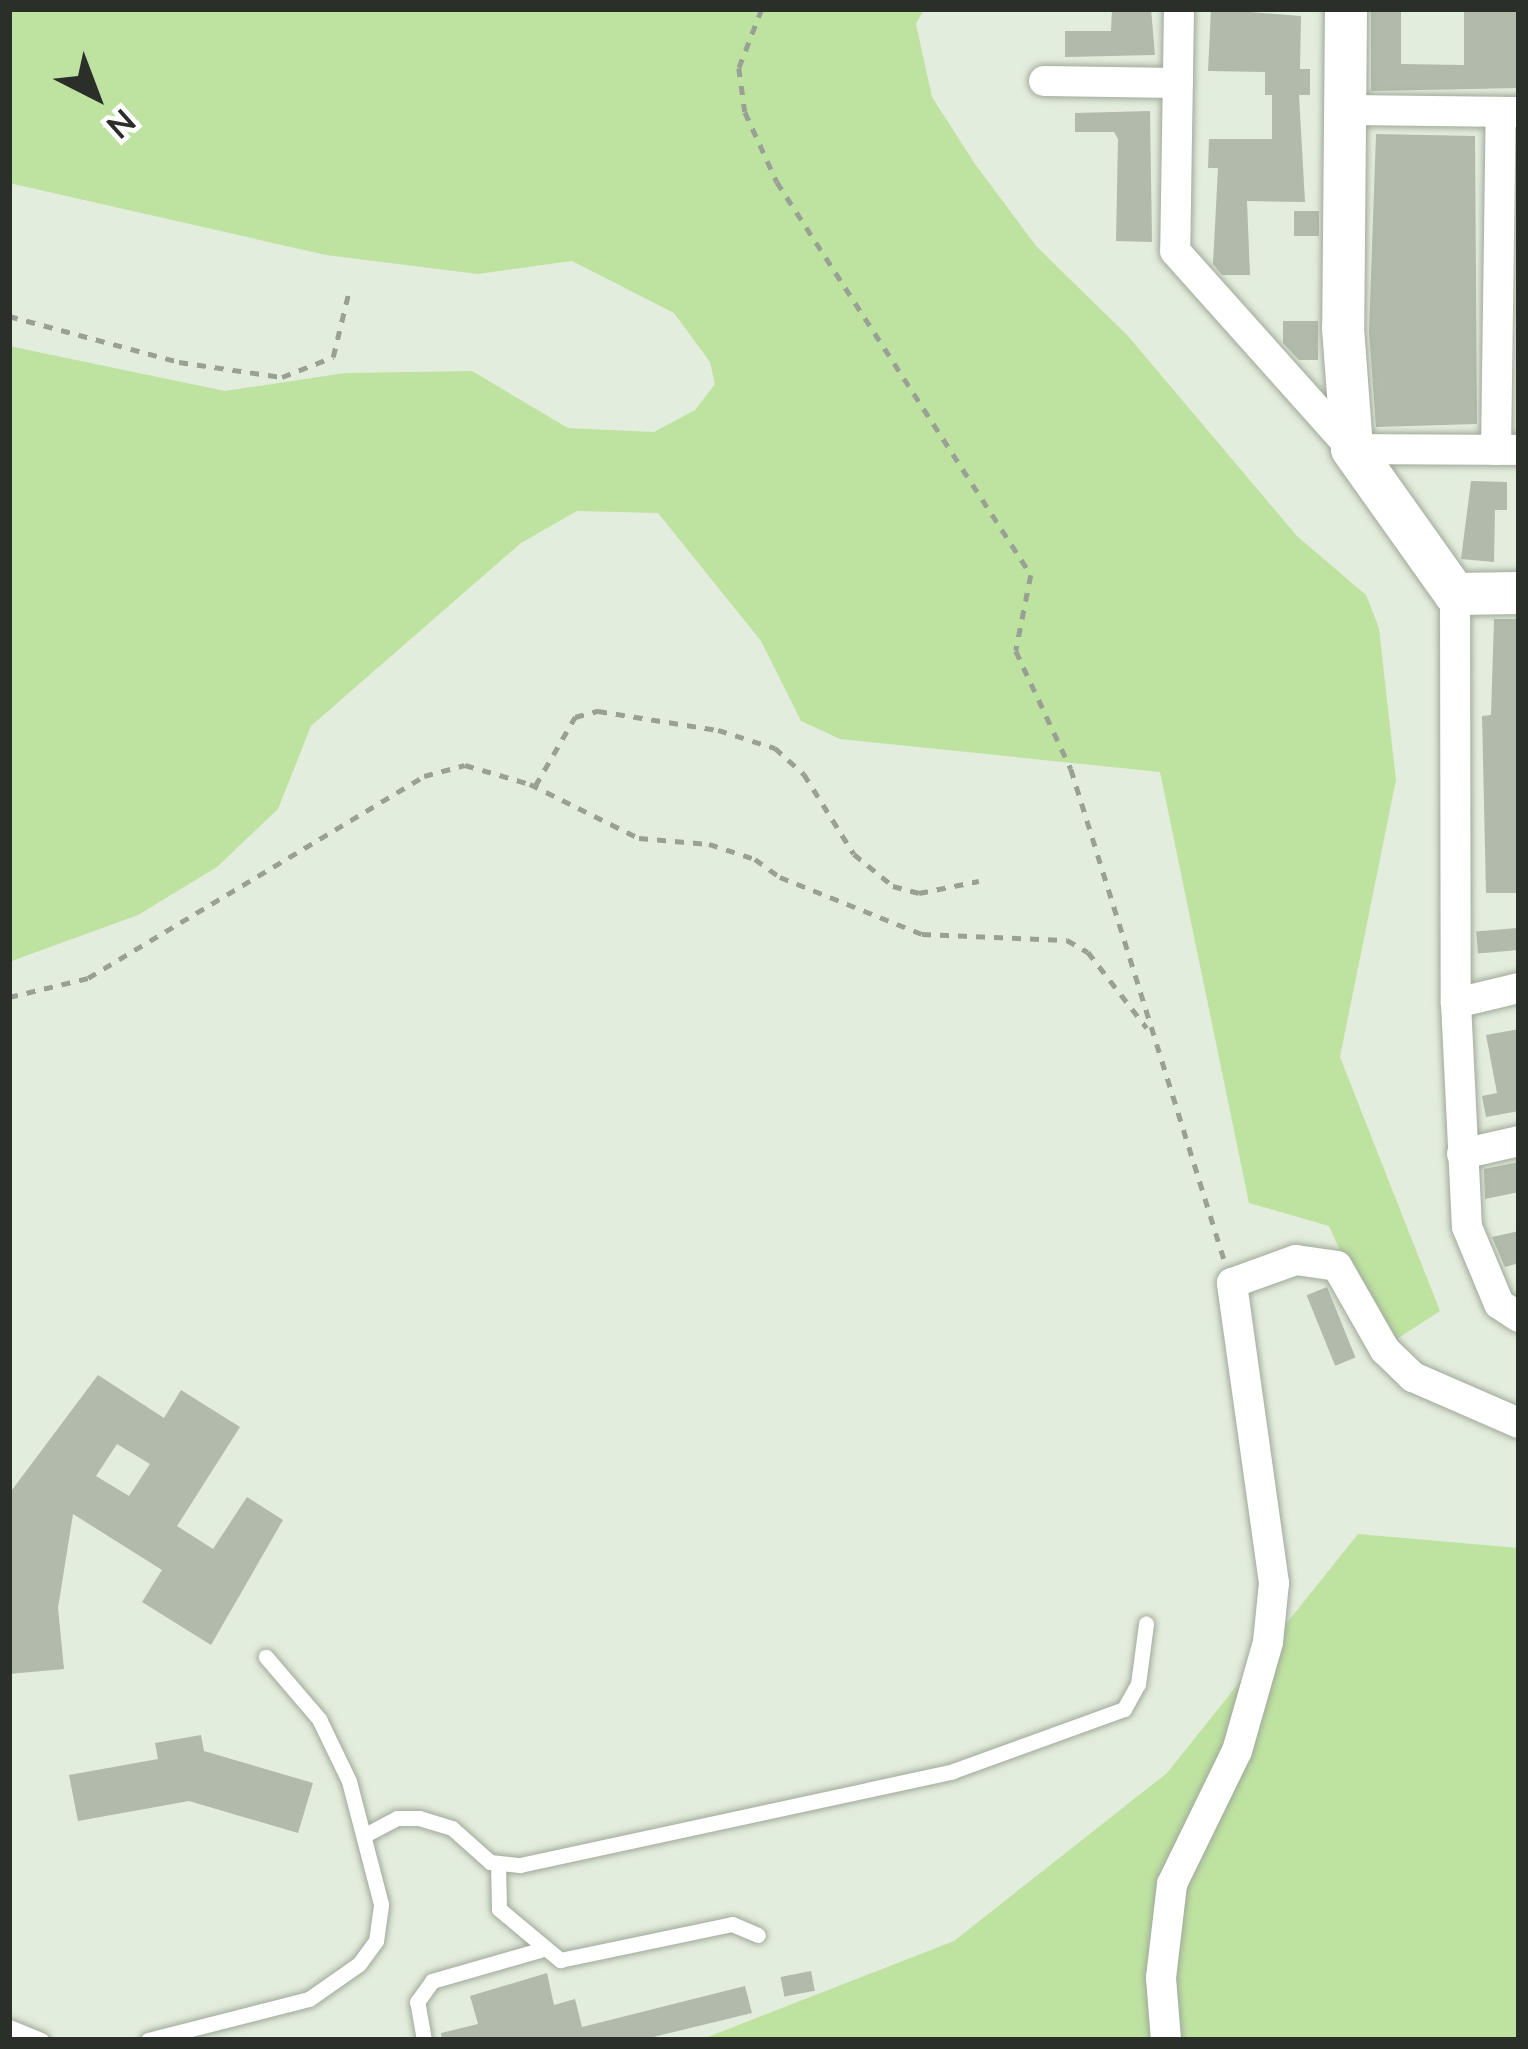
<!DOCTYPE html>
<style>
body{margin:0}
#map{position:relative;width:1528px;height:2049px;overflow:hidden;background:#e3eddd;font-family:"Nunito Sans",sans-serif}
div>[style]{position:absolute}
[style*='--x']{left:calc(var(--x)*1px);top:calc(var(--y)*1px);width:calc(var(--w)*1px);rotate:calc(var(--a)*1deg)}
.green>*{inset:0;background:#bee3a1}
.building>*{inset:0;background:#b1baab;transform-origin:0 0}
.path>*{height:4.5px;margin-top:-2.25px;transform-origin:0;background:repeating-linear-gradient(90deg,#99a195 0 9px,transparent 0 18px)}
.roads{filter:drop-shadow(0 0 3px #a0a99a) drop-shadow(0 0 3px #a0a99a)}
.lane>*{height:15px;margin:-7.5px;padding:0 7.5px;transform-origin:7.5px;border-radius:7.5px;background:#fff}
.street>*{height:30px;margin:-15px;padding:0 15px;transform-origin:15px;border-radius:15px;background:#fff}
.secondary>*{height:42px;margin:-21px;padding:0 21px;transform-origin:21px;border-radius:21px;background:#fff}
span{translate:-50% -50%;white-space:nowrap;text-align:center;line-height:1.15;-webkit-text-stroke:12px #fff;paint-order:stroke}
.frame{position:absolute;inset:0;border:12px solid #2b2f29;pointer-events:none}
.north{position:absolute;left:36px;top:36px;width:120px;height:120px;-webkit-text-stroke:9px #fff;paint-order:stroke;rotate:138deg;font-size:33px;font-weight:700;line-height:48px;text-align:center;color:#2b2f29}
.north::after{content:'';display:block;margin:auto;width:42px;height:54px;background:#2b2f29;clip-path:polygon(50% 0,100% 100%,50% 72%,0 100%)}
</style>
<div id="map">
<div class="green">
<div style="clip-path:polygon(9px 9px,924px 9px,916px 24px,932px 97px,975px 164px,1037px 247px,1128px 336px,1297px 536px,1366px 595px,1379px 628px,1396px 780px,1340px 1057px,1440px 1311px,1383px 1348px,1329px 1226px,1249px 1203px,1160px 772px,840px 739px,801px 721px,761px 641px,658px 513px,577px 511px,521px 543px,311px 726px,278px 809px,217px 867px,138px 915px,9px 962px,9px 346px,225px 391px,345px 373px,472px 371px,568px 428px,654px 432px,695px 410px,715px 384px,710px 362px,674px 313px,572px 261px,478px 274px,326px 255px,9px 183px)"></div>
<div style="clip-path:polygon(1358px 1534px,1519px 1548px,1519px 2040px,700px 2040px,954px 1941px,1167px 1773px)"></div>
</div>
<div class="building">
<div style="clip-path:polygon(1112px 9px,1151px 9px,1155px 55px,1065px 57px,1065px 31px,1111px 31px)"></div>
<div style="clip-path:polygon(1211px 9px,1301px 16px,1300px 69px,1310px 69px,1310px 95px,1299px 95px,1305px 202px,1247px 201px,1250px 275px,1222px 275px,1213px 264px,1218px 168px,1208px 168px,1209px 139px,1272px 139px,1272px 95px,1265px 95px,1265px 72px,1208px 71px)"></div>
<div style="clip-path:polygon(1371px 9px,1401px 9px,1401px 64px,1464px 65px,1464px 9px,1519px 9px,1519px 88px,1371px 91px)"></div>
<div style="clip-path:polygon(1150px 111px,1152px 242px,1116px 241px,1118px 139px,1114px 132px,1075px 132px,1075px 113px)"></div>
<div style="clip-path:polygon(1376px 134px,1475px 136px,1477px 424px,1376px 427px,1369px 332px)"></div>
<div style="left:1294px;top:211px;width:25px;height:25px"></div>
<div style="clip-path:polygon(1283px 321px,1318px 321px,1318px 360px,1299px 360px,1283px 343px)"></div>
<div style="clip-path:polygon(1471px 481px,1507px 482px,1507px 510px,1495px 510px,1494px 562px,1461px 559px)"></div>
<div style="clip-path:polygon(1494px 619px,1519px 619px,1519px 893px,1486px 893px,1482px 716px,1491px 715px)"></div>
<div style="left:1517px;top:928px;width:22px;height:41px;rotate:85deg"></div>
<div style="clip-path:polygon(1519px 1029px,1519px 1111px,1486px 1117px,1482px 1096px,1497px 1093px,1486px 1035px)"></div>
<div style="clip-path:polygon(1519px 1162px,1519px 1192px,1485px 1199px,1484px 1169px)"></div>
<div style="clip-path:polygon(1519px 1231px,1519px 1263px,1505px 1267px,1492px 1237px)"></div>
<div style="left:1327px;top:1287px;width:76px;height:22px;rotate:68deg"></div>
<div style="clip-path:polygon(evenodd,98px 1375px,164px 1418px,181px 1390px,240px 1427px,177px 1526px,213px 1549px,247px 1497px,283px 1520px,211px 1645px,142px 1602px,162px 1570px,73px 1514px,58px 1608px,64px 1669px,9px 1674px,9px 1494px,98px 1375px,117px 1444px,150px 1464px,129px 1496px,96px 1476px,117px 1444px)"></div>
<div style="clip-path:polygon(201px 1735px,204px 1751px,313px 1783px,298px 1833px,189px 1801px,78px 1821px,69px 1775px,158px 1759px,155px 1743px)"></div>
<div style="left:811px;top:1971px;width:20px;height:31px;rotate:79deg"></div>
<div style="clip-path:polygon(547px 1973px,554px 2005px,575px 1999px,582px 2027px,745px 1986px,752px 2013px,641px 2040px,442px 2040px,441px 2033px,478px 2024px,470px 1996px)"></div>
</div>
<div class="path">
<div style="--x:762;--y:9;--w:63;--a:111.3"></div>
<div style="--x:739;--y:68;--w:44;--a:82.2"></div>
<div style="--x:745;--y:112;--w:77;--a:65.4"></div>
<div style="--x:777;--y:182;--w:468;--a:57.1"></div>
<div style="--x:1031;--y:575;--w:77;--a:101.2"></div>
<div style="--x:1016;--y:651;--w:130;--a:65"></div>
<div style="--x:1071;--y:769;--w:513;--a:72.66"></div>
<div style="--x:9;--y:316;--w:176;--a:15.1"></div>
<div style="--x:179;--y:362;--w:104;--a:8.3"></div>
<div style="--x:282;--y:377;--w:55;--a:-21.4"></div>
<div style="--x:333;--y:357;--w:68;--a:-76.4"></div>
<div style="--x:535;--y:786;--w:80;--a:-59.9"></div>
<div style="--x:575;--y:717;--w:24;--a:-15"></div>
<div style="--x:598;--y:711;--w:121;--a:9"></div>
<div style="--x:718;--y:730;--w:60;--a:17.5"></div>
<div style="--x:775;--y:748;--w:39;--a:42"></div>
<div style="--x:804;--y:774;--w:94;--a:58"></div>
<div style="--x:854;--y:854;--w:50;--a:39.4"></div>
<div style="--x:893;--y:886;--w:27;--a:15"></div>
<div style="--x:919;--y:893;--w:61;--a:-11.3"></div>
<div style="--x:9;--y:997;--w:81;--a:-13.5"></div>
<div style="--x:88;--y:978;--w:392;--a:-31"></div>
<div style="--x:424;--y:776;--w:42;--a:-15"></div>
<div style="--x:465;--y:765;--w:68;--a:16.3"></div>
<div style="--x:530;--y:784;--w:122;--a:26.4"></div>
<div style="--x:639;--y:838;--w:70;--a:4.9"></div>
<div style="--x:709;--y:844;--w:48;--a:18.1"></div>
<div style="--x:755;--y:859;--w:31;--a:36"></div>
<div style="--x:780;--y:877;--w:153;--a:21.9"></div>
<div style="--x:922;--y:934;--w:145;--a:2.4"></div>
<div style="--x:1067;--y:940;--w:24;--a:30"></div>
<div style="--x:1088;--y:952;--w:96;--a:52.2"></div>
</div>
<div class="roads">
<div class="lane">
<div style="--x:365;--y:1835;--w:36;--a:-28"></div>
<div style="--x:397;--y:1818;--w:22;--a:0"></div>
<div style="--x:419;--y:1818;--w:34;--a:17"></div>
<div style="--x:452;--y:1828;--w:51;--a:41.8"></div>
<div style="--x:490;--y:1862;--w:30;--a:6"></div>
<div style="--x:520;--y:1865;--w:443;--a:-12.2"></div>
<div style="--x:953;--y:1771;--w:182;--a:-19.9"></div>
<div style="--x:1124;--y:1709;--w:29;--a:-61"></div>
<div style="--x:1138;--y:1684;--w:61;--a:-82.4"></div>
<div style="--x:498;--y:1864;--w:45;--a:88.7"></div>
<div style="--x:499;--y:1909;--w:80;--a:39.9"></div>
<div style="--x:560;--y:1960;--w:176;--a:-11.8"></div>
<div style="--x:732;--y:1924;--w:28;--a:23"></div>
<div style="--x:9;--y:2027;--w:35;--a:22"></div>
<div style="--x:148;--y:2040;--w:166;--a:-14.3"></div>
<div style="--x:309;--y:1999;--w:61;--a:-35"></div>
<div style="--x:359;--y:1964;--w:29;--a:-54"></div>
<div style="--x:376;--y:1941;--w:37;--a:-82"></div>
<div style="--x:381;--y:1904;--w:127;--a:-104.6"></div>
<div style="--x:349;--y:1781;--w:69;--a:-115.8"></div>
<div style="--x:319;--y:1719;--w:82;--a:-130.5"></div>
<div style="--x:424;--y:2040;--w:39;--a:-100"></div>
<div style="--x:417;--y:2002;--w:26;--a:-54"></div>
<div style="--x:432;--y:1981;--w:112;--a:-16"></div>
</div>
<div class="street">
<div style="--x:1179;--y:9;--w:242;--a:90.9"></div>
<div style="--x:1175;--y:251;--w:266;--a:48.2"></div>
<div style="--x:1352;--y:449;--w:167;--a:0.3"></div>
<div style="--x:1044;--y:81;--w:134;--a:0.9"></div>
<div style="--x:1346;--y:110;--w:173;--a:0.7"></div>
<div style="--x:1496;--y:450;--w:338;--a:-89.2"></div>
<div style="--x:1455;--y:594;--w:409;--a:89.9"></div>
<div style="--x:1456;--y:1003;--w:224;--a:87.2"></div>
<div style="--x:1467;--y:1227;--w:83;--a:67.4"></div>
<div style="--x:1499;--y:1304;--w:24;--a:33"></div>
<div style="--x:1456;--y:1003;--w:65;--a:-13.4"></div>
<div style="--x:1462;--y:1154;--w:58;--a:-12.8"></div>
<div style="--x:1166;--y:2040;--w:62;--a:-94.6"></div>
<div style="--x:1161;--y:1978;--w:95;--a:-83.3"></div>
<div style="--x:1172;--y:1884;--w:148;--a:-64"></div>
<div style="--x:1237;--y:1751;--w:113;--a:-74.1"></div>
<div style="--x:1268;--y:1642;--w:59;--a:-84.2"></div>
<div style="--x:1274;--y:1583;--w:303;--a:-98"></div>
<div style="--x:1232;--y:1283;--w:68;--a:-19.8"></div>
<div style="--x:1296;--y:1260;--w:41;--a:8.3"></div>
<div style="--x:1337;--y:1266;--w:97;--a:60.3"></div>
<div style="--x:1385;--y:1350;--w:39;--a:44"></div>
<div style="--x:1413;--y:1377;--w:116;--a:23.5"></div>
</div>
<div class="secondary">
<div style="--x:1346;--y:9;--w:319;--a:90.5"></div>
<div style="--x:1343;--y:328;--w:121;--a:85.7"></div>
<div style="--x:1352;--y:449;--w:178;--a:54.6"></div>
<div style="--x:1455;--y:594;--w:64;--a:-0.9"></div>
</div>
</div>
<div class="frame"></div>
<div class="north">N</div>
</div>
